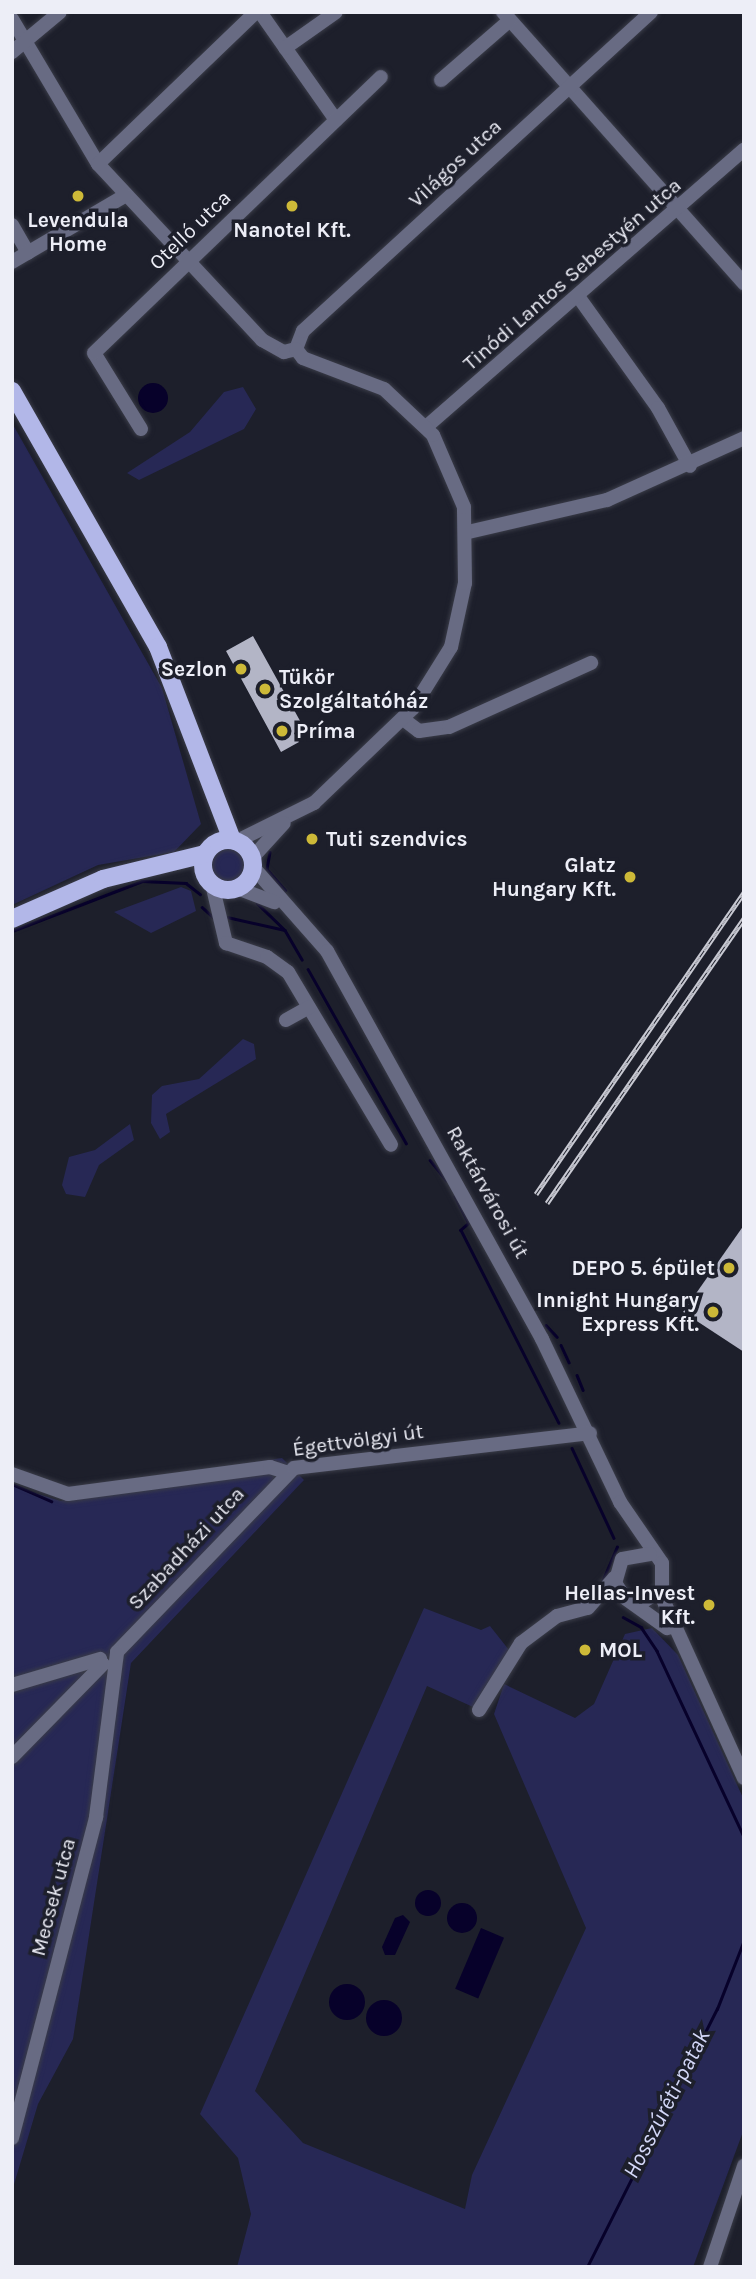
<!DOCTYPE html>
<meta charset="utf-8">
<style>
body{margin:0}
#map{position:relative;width:756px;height:2279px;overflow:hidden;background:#1d1f2b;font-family:Karla,sans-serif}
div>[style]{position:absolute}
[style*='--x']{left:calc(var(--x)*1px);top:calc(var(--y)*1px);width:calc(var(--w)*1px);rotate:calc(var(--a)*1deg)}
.green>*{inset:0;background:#272855}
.round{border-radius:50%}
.water>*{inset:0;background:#07012a;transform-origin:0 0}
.stream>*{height:2.5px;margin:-1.25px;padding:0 1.25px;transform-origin:1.25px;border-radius:1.25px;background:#07012a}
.building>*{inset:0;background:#b3b5c6}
.roads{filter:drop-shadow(0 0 2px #3a3c48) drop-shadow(0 0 2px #3a3c48)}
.minor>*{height:14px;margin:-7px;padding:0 7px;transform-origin:7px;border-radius:7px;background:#686b83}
.major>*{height:18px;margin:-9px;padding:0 9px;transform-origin:9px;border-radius:9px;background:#b2b7e8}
.major>.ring{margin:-9px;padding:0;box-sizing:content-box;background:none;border:18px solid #b2b7e8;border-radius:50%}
.rail>*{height:5px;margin-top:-2.5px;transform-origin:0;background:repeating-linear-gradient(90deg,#1d1f2b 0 8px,#c8c9d2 0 16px);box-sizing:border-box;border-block:2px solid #c8c9d2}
.dots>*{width:19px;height:19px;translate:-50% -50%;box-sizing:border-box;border:4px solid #1d1f2b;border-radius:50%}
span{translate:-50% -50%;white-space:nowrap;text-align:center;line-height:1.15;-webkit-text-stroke:7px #1d1f2b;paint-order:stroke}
.street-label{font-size:21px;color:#edeef7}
.poi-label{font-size:21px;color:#edeef7;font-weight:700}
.right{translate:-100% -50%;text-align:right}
.left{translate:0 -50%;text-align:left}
.water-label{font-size:23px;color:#d4d8f8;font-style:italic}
.frame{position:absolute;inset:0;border:14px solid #edeef7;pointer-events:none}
</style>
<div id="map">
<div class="green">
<div style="clip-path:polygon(243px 387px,256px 409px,244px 429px,139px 480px,127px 473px,190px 432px,224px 392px)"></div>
<div style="clip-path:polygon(12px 423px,162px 688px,201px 824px,174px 852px,98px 865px,12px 905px)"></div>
<div class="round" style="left:208px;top:845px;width:38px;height:38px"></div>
<div style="clip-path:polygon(181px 887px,191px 891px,196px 911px,151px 933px,114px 912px)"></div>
<div style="clip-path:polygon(243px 1039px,254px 1044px,256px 1059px,166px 1114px,170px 1132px,160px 1139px,151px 1123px,152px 1095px,162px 1086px,199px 1079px)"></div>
<div style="clip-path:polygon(130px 1124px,134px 1140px,99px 1165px,85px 1197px,66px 1194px,62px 1185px,69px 1157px,95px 1150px)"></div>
<div style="clip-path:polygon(282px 1458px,304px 1480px,131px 1663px,73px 2039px,38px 2104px,12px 2191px,12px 1486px,61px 1501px,144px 1478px)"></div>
<div style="clip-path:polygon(424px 1608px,481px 1630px,490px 1626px,509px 1650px,473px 1707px,427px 1686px,255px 2091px,303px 2143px,465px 2209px,472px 2175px,586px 1928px,494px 1714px,504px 1684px,575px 1718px,594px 1704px,625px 1634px,652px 1628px,678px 1655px,744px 1800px,744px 2129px,693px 2267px,237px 2267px,251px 2214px,238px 2158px,200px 2114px)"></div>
</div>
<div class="water">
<div class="round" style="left:138px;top:383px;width:30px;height:30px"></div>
<div class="round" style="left:415px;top:1890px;width:26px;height:26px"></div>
<div class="round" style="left:447px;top:1903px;width:30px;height:30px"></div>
<div style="clip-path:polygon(403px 1915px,410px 1922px,395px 1955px,385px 1955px,382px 1947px,395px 1918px)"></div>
<div style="left:481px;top:1928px;width:25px;height:66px;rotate:23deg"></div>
<div class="round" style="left:329px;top:1984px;width:36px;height:36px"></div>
<div class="round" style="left:366px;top:2000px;width:36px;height:36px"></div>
</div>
<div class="stream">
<div style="--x:270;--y:852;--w:17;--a:100"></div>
<div style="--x:267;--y:869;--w:28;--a:49"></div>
<div style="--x:257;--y:903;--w:37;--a:44"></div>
<div style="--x:202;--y:907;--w:15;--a:42"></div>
<div style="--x:227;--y:917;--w:59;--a:12.6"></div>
<div style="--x:285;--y:930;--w:34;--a:60"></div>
<div style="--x:12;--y:931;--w:139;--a:-21"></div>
<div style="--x:142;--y:881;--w:44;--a:2.6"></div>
<div style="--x:186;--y:883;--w:18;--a:38"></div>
<div style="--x:308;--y:969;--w:200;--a:60.6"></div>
<div style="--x:430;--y:1160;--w:26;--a:51"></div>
<div style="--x:455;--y:1196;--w:30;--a:63"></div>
<div style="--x:469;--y:1223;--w:11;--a:139"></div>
<div style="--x:461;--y:1230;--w:216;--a:63.1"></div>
<div style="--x:546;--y:1325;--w:16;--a:47"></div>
<div style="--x:561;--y:1345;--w:19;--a:65"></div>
<div style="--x:577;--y:1375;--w:16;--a:68"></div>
<div style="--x:572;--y:1448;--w:99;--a:65"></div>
<div style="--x:12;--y:1484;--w:43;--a:23.6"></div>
<div style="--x:602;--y:1582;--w:38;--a:-67"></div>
<div style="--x:623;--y:1617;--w:21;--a:29"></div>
<div style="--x:641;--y:1627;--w:29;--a:56"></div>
<div style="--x:657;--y:1651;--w:205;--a:64.9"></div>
<div style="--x:587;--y:2267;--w:289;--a:-63.3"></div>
<div style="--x:717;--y:2009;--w:74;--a:-68.6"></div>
</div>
<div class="building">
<div style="clip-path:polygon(253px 636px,304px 728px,294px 733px,299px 742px,281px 752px,226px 651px)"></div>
<div style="clip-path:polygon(744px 1225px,744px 1352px,683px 1312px)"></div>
</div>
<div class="roads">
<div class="minor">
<div style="--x:260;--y:12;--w:132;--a:54.9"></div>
<div style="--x:503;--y:12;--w:363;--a:48.4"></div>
<div style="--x:12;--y:19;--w:169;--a:59.3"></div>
<div style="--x:98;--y:164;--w:241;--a:47"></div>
<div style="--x:262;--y:340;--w:25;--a:29"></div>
<div style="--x:284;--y:352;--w:12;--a:-14"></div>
<div style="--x:285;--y:48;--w:62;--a:-35.2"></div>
<div style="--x:12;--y:52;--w:62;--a:-39.8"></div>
<div style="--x:441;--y:80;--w:91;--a:-41"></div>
<div style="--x:98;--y:164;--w:219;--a:-43.9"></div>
<div style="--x:12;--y:225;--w:32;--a:60"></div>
<div style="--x:12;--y:262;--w:132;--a:-30.4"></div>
<div style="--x:580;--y:299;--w:134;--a:54.4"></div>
<div style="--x:658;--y:408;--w:66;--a:61.1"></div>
<div style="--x:296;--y:349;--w:19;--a:-69"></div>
<div style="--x:303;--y:331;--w:472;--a:-42.5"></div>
<div style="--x:426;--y:427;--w:422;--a:-41.1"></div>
<div style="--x:141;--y:429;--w:89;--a:-121.7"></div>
<div style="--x:94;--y:353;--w:398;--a:-43.9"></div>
<div style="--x:468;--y:532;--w:143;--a:-13"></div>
<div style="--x:607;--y:500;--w:150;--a:-24.3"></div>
<div style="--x:403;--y:719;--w:20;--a:37"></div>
<div style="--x:419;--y:731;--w:30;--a:-8"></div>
<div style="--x:449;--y:727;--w:156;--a:-24.3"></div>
<div style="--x:237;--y:841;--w:86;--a:-26.3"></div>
<div style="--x:314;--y:803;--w:137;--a:-43.8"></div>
<div style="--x:413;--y:708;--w:72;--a:-58.1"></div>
<div style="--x:451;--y:647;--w:66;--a:-77.7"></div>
<div style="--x:465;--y:583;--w:76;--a:-90.8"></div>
<div style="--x:464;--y:507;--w:78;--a:-113.3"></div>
<div style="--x:433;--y:435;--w:67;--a:-136.8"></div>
<div style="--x:384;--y:389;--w:87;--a:-159.1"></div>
<div style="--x:303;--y:358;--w:11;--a:-128"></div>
<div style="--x:252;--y:858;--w:47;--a:-47.6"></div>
<div style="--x:253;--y:867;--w:112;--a:48.6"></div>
<div style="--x:327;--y:951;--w:444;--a:61"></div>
<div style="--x:542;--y:1339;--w:181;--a:64.4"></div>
<div style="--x:620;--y:1502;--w:74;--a:55.5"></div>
<div style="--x:662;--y:1563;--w:27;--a:90"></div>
<div style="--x:662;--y:1590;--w:26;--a:149"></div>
<div style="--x:212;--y:884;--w:61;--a:76.7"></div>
<div style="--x:226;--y:943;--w:43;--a:18.9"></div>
<div style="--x:267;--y:957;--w:26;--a:36"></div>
<div style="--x:288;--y:972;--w:201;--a:59.2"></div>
<div style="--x:237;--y:888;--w:40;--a:21"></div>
<div style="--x:286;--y:1020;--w:26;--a:-29"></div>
<div style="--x:12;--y:1474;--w:59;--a:19.7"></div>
<div style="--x:68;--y:1494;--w:204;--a:-7.6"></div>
<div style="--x:270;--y:1467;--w:16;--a:18"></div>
<div style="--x:650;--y:1554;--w:28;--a:170"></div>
<div style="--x:622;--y:1559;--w:25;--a:106"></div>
<div style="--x:615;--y:1583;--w:18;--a:56"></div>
<div style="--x:625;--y:1598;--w:52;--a:35.5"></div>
<div style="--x:660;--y:1593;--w:203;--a:65.6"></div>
<div style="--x:588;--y:1608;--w:40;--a:-49"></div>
<div style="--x:117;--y:1652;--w:255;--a:-46.1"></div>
<div style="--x:294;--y:1468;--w:298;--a:-6.7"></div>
<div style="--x:12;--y:1685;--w:92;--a:-16.5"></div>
<div style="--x:479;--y:1710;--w:79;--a:-57.9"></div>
<div style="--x:521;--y:1643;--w:45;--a:-36.9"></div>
<div style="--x:557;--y:1616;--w:30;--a:-15"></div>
<div style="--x:12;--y:1757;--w:130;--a:-45.6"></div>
<div style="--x:12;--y:2138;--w:332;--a:-75.3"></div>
<div style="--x:96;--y:1817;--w:166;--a:-82.7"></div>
<div style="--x:710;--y:2267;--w:107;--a:-71.4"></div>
</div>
<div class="major">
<div style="--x:12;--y:391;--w:295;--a:60.3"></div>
<div style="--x:158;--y:647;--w:207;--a:69"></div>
<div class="ring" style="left:203px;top:840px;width:32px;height:32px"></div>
<div style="--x:12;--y:919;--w:99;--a:-23.7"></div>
<div style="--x:103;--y:879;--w:105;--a:-13.8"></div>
</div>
</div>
<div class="rail">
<div style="--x:536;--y:1194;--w:367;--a:-55.4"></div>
<div style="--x:547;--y:1203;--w:346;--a:-55.3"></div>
</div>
<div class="dots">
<div style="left:78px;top:196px;background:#cdb938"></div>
<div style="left:292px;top:206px;background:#cdb938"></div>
<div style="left:241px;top:669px;background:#cdb938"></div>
<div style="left:265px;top:689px;background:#cdb938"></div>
<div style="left:282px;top:731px;background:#cdb938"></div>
<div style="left:312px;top:839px;background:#cdb938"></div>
<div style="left:630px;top:877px;background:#cdb938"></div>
<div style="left:729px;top:1268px;background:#cdb938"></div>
<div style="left:713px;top:1312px;background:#cdb938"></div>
<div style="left:709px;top:1605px;background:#cdb938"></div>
<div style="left:585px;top:1650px;background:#cdb938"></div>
</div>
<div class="street-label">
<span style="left:455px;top:163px;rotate:-43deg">Világos utca</span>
<span style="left:190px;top:230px;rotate:-44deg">Otelló utca</span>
<span style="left:572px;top:274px;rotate:-41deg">Tinódi Lantos Sebestyén utca</span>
<span style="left:488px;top:1192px;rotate:61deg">Raktárvárosi út</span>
<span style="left:358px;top:1440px;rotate:-8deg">Égettvölgyi út</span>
<span style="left:186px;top:1548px;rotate:-47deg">Szabadházi utca</span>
<span style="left:53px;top:1897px;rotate:-75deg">Mecsek utca</span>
</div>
<div class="poi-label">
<span style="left:78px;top:232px">Levendula<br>Home</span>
<span style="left:292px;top:230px">Nanotel Kft.</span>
<span class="right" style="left:227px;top:669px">Sezlon</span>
<span class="left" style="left:279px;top:689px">Tükör<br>Szolgáltatóház</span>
<span class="left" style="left:296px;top:731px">Príma</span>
<span class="left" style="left:326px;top:839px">Tuti szendvics</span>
<span class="right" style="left:616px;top:877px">Glatz<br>Hungary Kft.</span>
<span class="right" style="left:715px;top:1268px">DEPO 5. épület</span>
<span class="right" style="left:699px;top:1312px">Innight Hungary<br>Express Kft.</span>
<span class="right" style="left:695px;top:1605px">Hellas-Invest<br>Kft.</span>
<span class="left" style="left:599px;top:1650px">MOL</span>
</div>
<div class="water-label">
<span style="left:667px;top:2104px;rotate:-63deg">Hosszúréti-patak</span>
</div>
<div class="frame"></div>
</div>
